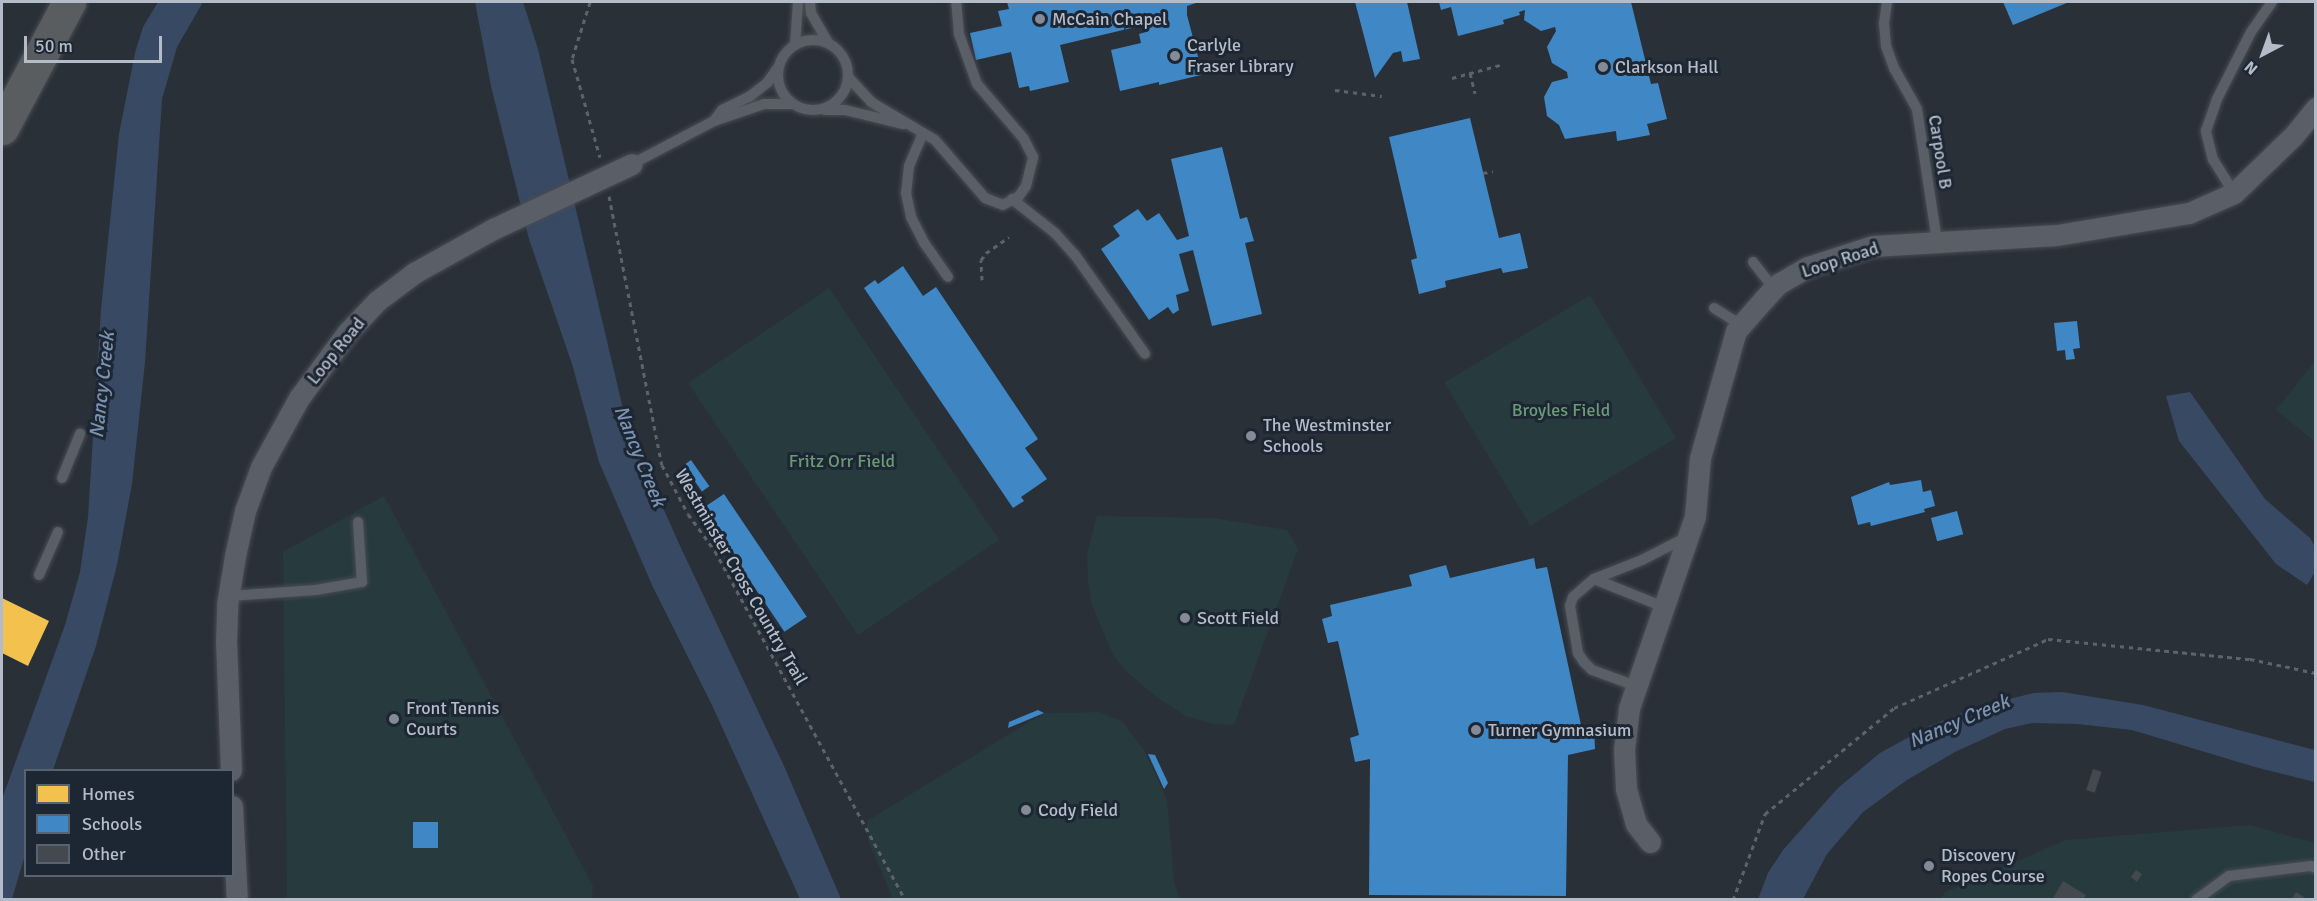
<!DOCTYPE html>
<style>
body{margin:0}
#map{position:relative;width:2317px;height:901px;overflow:hidden;background:#2a3038;font-family:Signika,sans-serif}
div>[style]{position:absolute}
[style*='--x']{left:calc(var(--x)*1px);top:calc(var(--y)*1px);width:calc(var(--w)*1px);rotate:calc(var(--a)*1deg)}
.green>*{inset:0;background:#273a3e;transform-origin:0 0}
.water>*{inset:0;background:#384963}
.homes>*{inset:0;background:#f2c14e}
.schools>*{inset:0;background:#3f88c5;transform-origin:0 0}
.building>*{inset:0;background:#444950;transform-origin:0 0}
.path>*{height:3px;margin-top:-1.5px;transform-origin:0;background:repeating-linear-gradient(90deg,#5d636a 0 4.5px,transparent 0 9px)}
.roads{filter:drop-shadow(0 0 2px #484c53) drop-shadow(0 0 2px #484c53)}
.lane>*{height:10px;margin:-5px;padding:0 5px;transform-origin:5px;border-radius:5px;background:#5a5e66}
.lane>.ring{margin:-5px;padding:0;box-sizing:content-box;background:none;border:10px solid #5a5e66;border-radius:50%}
.street>*{height:21px;margin:-10.5px;padding:0 10.5px;transform-origin:10.5px;border-radius:10.5px;background:#5a5e66}
.highway>*{height:33px;margin:-16.5px;padding:0 16.5px;transform-origin:16.5px;border-radius:16.5px;background:#5a5d60}
.dots>*{width:16px;height:16px;translate:-50% -50%;box-sizing:border-box;border:3px solid #1d2633;border-radius:50%}
span{translate:-50% -50%;white-space:nowrap;text-align:center;line-height:1.15;-webkit-text-stroke:6px #1d2633;paint-order:stroke}
.poi-label{font-size:18px;color:#b4bcc9}
.left{translate:0 -50%;text-align:left}
.street-label{font-size:18px;color:#b4bcc9}
.park-label{font-size:18px;color:#6b9a76}
.water-label{font-size:20px;color:#7c92b1;font-style:italic}
.frame{position:absolute;inset:0;border:3px solid #b4bcc9;pointer-events:none}
.legend{position:absolute;left:24px;top:769px;width:210px;height:108px;box-sizing:border-box;background:#1d2633;border:2px solid #59626f;margin:0;padding:8px 10px;list-style:none;font-size:18px;color:#b4bcc9}
.legend li{display:flex;align-items:center;gap:12px;height:30px}
.legend b{width:30px;border:2px solid #59626f}
.north{position:absolute;left:2233px;top:24px;width:60px;height:60px;-webkit-text-stroke:4px #1d2633;paint-order:stroke;rotate:221deg;font-size:16px;font-weight:700;line-height:24px;text-align:center;color:#b4bcc9}
.north::after{content:'';display:block;margin:auto;width:21px;height:27px;background:#b4bcc9;clip-path:polygon(50% 0,100% 100%,50% 72%,0 100%)}
.scale{position:absolute;left:24px;top:36px;width:138px;height:27px;box-sizing:border-box;border:3px solid #b4bcc9;border-top:0;padding-left:8px;font-size:18px;line-height:21px;white-space:nowrap;color:#b4bcc9;-webkit-text-stroke:4px #1d2633;paint-order:stroke}
</style>
<div id="map">
<div class="green">
<div style="left:829px;top:288px;width:304px;height:170px;rotate:56deg"></div>
<div style="left:1590px;top:295px;width:167px;height:170px;rotate:59deg"></div>
<div style="clip-path:polygon(2315px 361px,2315px 442px,2276px 410px)"></div>
<div style="clip-path:polygon(384px 496px,593px 886px,592px 899px,287px 899px,283px 552px)"></div>
<div style="clip-path:polygon(1097px 516px,1214px 518px,1287px 530px,1298px 549px,1234px 725px,1213px 724px,1185px 716px,1155px 696px,1127px 672px,1113px 655px,1092px 605px,1088px 580px,1087px 554px)"></div>
<div style="clip-path:polygon(1100px 712px,1123px 722px,1145px 752px,1167px 800px,1174px 882px,1180px 899px,893px 899px,868px 840px,867px 821px,1044px 713px)"></div>
<div style="clip-path:polygon(2250px 825px,2315px 843px,2315px 899px,1940px 900px,1944px 893px,2066px 840px)"></div>
</div>
<div class="water">
<div style="clip-path:polygon(158px 2px,203px 2px,177px 47px,162px 99px,145px 362px,132px 484px,117px 565px,96px 646px,53px 770px,26px 770px,25px 855px,12px 899px,2px 899px,2px 799px,65px 625px,80px 572px,88px 517px,101px 309px,119px 134px,135px 53px,143px 27px)"></div>
<div style="clip-path:polygon(475px 2px,523px 2px,538px 49px,628px 430px,681px 548px,784px 766px,841px 899px,800px 899px,712px 705px,652px 585px,599px 462px,572px 364px,529px 239px,491px 86px)"></div>
<div style="clip-path:polygon(2190px 392px,2265px 499px,2310px 538px,2315px 547px,2315px 572px,2307px 585px,2276px 564px,2179px 441px,2166px 396px)"></div>
<div style="clip-path:polygon(2062px 692px,2143px 705px,2315px 750px,2315px 782px,2255px 767px,2132px 730px,2077px 724px,2032px 723px,2005px 729px,1955px 752px,1907px 780px,1863px 812px,1827px 854px,1803px 899px,1758px 899px,1768px 873px,1783px 850px,1838px 788px,1880px 753px,1929px 726px,1980px 706px,2034px 693px)"></div>
</div>
<div class="homes">
<div style="clip-path:polygon(2px 598px,49px 621px,28px 666px,2px 653px)"></div>
</div>
<div class="schools">
<div style="clip-path:polygon(1007px 2px,1199px 2px,1187px 6px,1187px 15px,1202px 72px,1201px 75px,1159px 85px,1159px 82px,1120px 91px,1111px 50px,1141px 43px,1139px 34px,1146px 32px,1144px 25px,1060px 45px,1069px 82px,1030px 91px,1029px 86px,1019px 88px,1011px 52px,976px 60px,970px 33px,1002px 26px,998px 11px,1009px 9px)"></div>
<div style="clip-path:polygon(1355px 2px,1407px 2px,1420px 59px,1403px 62px,1401px 51px,1393px 53px,1375px 78px)"></div>
<div style="clip-path:polygon(1439px 2px,1631px 2px,1651px 84px,1658px 83px,1667px 119px,1647px 124px,1650px 135px,1623px 140px,1617px 141px,1616px 131px,1565px 139px,1559px 125px,1547px 116px,1544px 97px,1552px 82px,1568px 78px,1567px 72px,1552px 63px,1547px 47px,1556px 31px,1555px 27px,1541px 31px,1524px 20px,1525px 10px,1519px 12px,1520px 15px,1503px 20px,1504px 24px,1458px 36px,1451px 7px,1441px 10px)"></div>
<div style="clip-path:polygon(2003px 2px,2069px 2px,2013px 25px)"></div>
<div style="clip-path:polygon(1470px 118px,1499px 238px,1520px 233px,1528px 268px,1503px 273px,1501px 268px,1445px 281px,1446px 287px,1419px 294px,1411px 260px,1417px 258px,1389px 137px)"></div>
<div style="clip-path:polygon(1222px 147px,1240px 219px,1247px 217px,1254px 241px,1245px 243px,1262px 314px,1212px 326px,1193px 250px,1179px 254px,1189px 291px,1176px 295px,1179px 310px,1173px 314px,1168px 307px,1149px 320px,1101px 249px,1120px 236px,1113px 226px,1138px 209px,1147px 221px,1159px 213px,1177px 240px,1189px 236px,1171px 159px)"></div>
<div style="clip-path:polygon(903px 266px,923px 296px,936px 287px,1038px 439px,1025px 448px,1047px 479px,1021px 497px,1024px 501px,1013px 508px,864px 288px,875px 280px,878px 284px)"></div>
<div style="clip-path:polygon(2077px 321px,2080px 348px,2073px 349px,2075px 359px,2066px 360px,2065px 350px,2057px 351px,2054px 323px)"></div>
<div style="left:691px;top:460px;width:32px;height:9px;rotate:55deg"></div>
<div style="clip-path:polygon(1921px 480px,1923px 492px,1931px 490px,1935px 506px,1924px 509px,1925px 512px,1871px 526px,1870px 522px,1858px 525px,1851px 497px,1889px 482px,1890px 485px)"></div>
<div style="left:724px;top:494px;width:148px;height:27px;rotate:56deg"></div>
<div style="left:1957px;top:511px;width:24px;height:27px;rotate:75deg"></div>
<div style="clip-path:polygon(1534px 558px,1536px 569px,1547px 567px,1581px 725px,1594px 726px,1595px 749px,1568px 755px,1566px 896px,1369px 895px,1370px 759px,1355px 762px,1350px 738px,1359px 735px,1338px 641px,1328px 643px,1322px 619px,1332px 616px,1330px 605px,1412px 586px,1409px 575px,1446px 565px,1450px 578px)"></div>
<div style="clip-path:polygon(1038px 710px,1044px 713px,1008px 728px,1009px 722px)"></div>
<div style="clip-path:polygon(1148px 754px,1155px 755px,1168px 783px,1164px 789px)"></div>
<div style="left:413px;top:822px;width:25px;height:26px"></div>
</div>
<div class="building">
<div style="left:2093px;top:769px;width:9px;height:22px;rotate:18deg"></div>
<div style="clip-path:polygon(2136px 870px,2142px 874px,2137px 882px,2131px 877px)"></div>
<div style="clip-path:polygon(2063px 881px,2086px 895px,2083px 900px,2052px 900px)"></div>
<div style="clip-path:polygon(2296px 892px,2308px 900px,2291px 900px)"></div>
</div>
<div class="path">
<div style="--x:590;--y:2;--w:60;--a:107.5"></div>
<div style="--x:572;--y:59;--w:102;--a:74.1"></div>
<div style="--x:1470;--y:73;--w:21;--a:76"></div>
<div style="--x:1452;--y:78;--w:50;--a:-15.2"></div>
<div style="--x:1335;--y:90;--w:47;--a:7.3"></div>
<div style="--x:1483;--y:173;--w:10;--a:-11"></div>
<div style="--x:609;--y:196;--w:274;--a:78.9"></div>
<div style="--x:662;--y:465;--w:55;--a:62"></div>
<div style="--x:688;--y:514;--w:46;--a:53.9"></div>
<div style="--x:715;--y:551;--w:397;--a:61.4"></div>
<div style="--x:982;--y:280;--w:20;--a:-93"></div>
<div style="--x:981;--y:260;--w:9;--a:-54"></div>
<div style="--x:986;--y:253;--w:28;--a:-35"></div>
<div style="--x:1733;--y:900;--w:92;--a:-69.6"></div>
<div style="--x:1765;--y:814;--w:167;--a:-39.4"></div>
<div style="--x:1894;--y:708;--w:169;--a:-24.1"></div>
<div style="--x:2048;--y:639;--w:203;--a:5.7"></div>
<div style="--x:2250;--y:659;--w:67;--a:12"></div>
</div>
<div class="roads">
<div class="lane">
<div style="--x:810;--y:2;--w:11;--a:85"></div>
<div style="--x:811;--y:13;--w:34;--a:60"></div>
<div style="--x:1887;--y:2;--w:21;--a:98"></div>
<div style="--x:1884;--y:23;--w:23;--a:85"></div>
<div style="--x:1886;--y:46;--w:23;--a:70"></div>
<div style="--x:1894;--y:68;--w:47;--a:60.7"></div>
<div style="--x:1917;--y:109;--w:134;--a:81.4"></div>
<div class="ring" style="left:778px;top:40px;width:60px;height:60px"></div>
<div style="--x:795;--y:45;--w:43;--a:-86"></div>
<div style="--x:849;--y:78;--w:33;--a:47"></div>
<div style="--x:871;--y:102;--w:74;--a:30.7"></div>
<div style="--x:935;--y:140;--w:77;--a:49.2"></div>
<div style="--x:985;--y:198;--w:19;--a:21"></div>
<div style="--x:1003;--y:205;--w:18;--a:-29"></div>
<div style="--x:1019;--y:196;--w:12;--a:-55"></div>
<div style="--x:1026;--y:186;--w:30;--a:-76"></div>
<div style="--x:1033;--y:157;--w:20;--a:-117"></div>
<div style="--x:1024;--y:139;--w:72;--a:-130.5"></div>
<div style="--x:977;--y:84;--w:53;--a:-109.8"></div>
<div style="--x:959;--y:34;--w:32;--a:-95"></div>
<div style="--x:825;--y:110;--w:20;--a:0"></div>
<div style="--x:845;--y:110;--w:60;--a:13.6"></div>
<div style="--x:714;--y:121;--w:14;--a:-54"></div>
<div style="--x:722;--y:110;--w:30;--a:-26"></div>
<div style="--x:749;--y:97;--w:23;--a:-38"></div>
<div style="--x:767;--y:83;--w:21;--a:-55"></div>
<div style="--x:923;--y:133;--w:36;--a:113"></div>
<div style="--x:909;--y:166;--w:27;--a:96"></div>
<div style="--x:906;--y:193;--w:25;--a:78"></div>
<div style="--x:911;--y:217;--w:30;--a:63"></div>
<div style="--x:925;--y:244;--w:40;--a:55.1"></div>
<div style="--x:632;--y:164;--w:93;--a:-27.7"></div>
<div style="--x:714;--y:121;--w:53;--a:-18.8"></div>
<div style="--x:764;--y:104;--w:29;--a:0"></div>
<div style="--x:2234;--y:193;--w:39;--a:-122"></div>
<div style="--x:2213;--y:160;--w:30;--a:-104"></div>
<div style="--x:2206;--y:131;--w:34;--a:-71"></div>
<div style="--x:2217;--y:99;--w:75;--a:-63.1"></div>
<div style="--x:2251;--y:32;--w:37;--a:-55"></div>
<div style="--x:1012;--y:199;--w:55;--a:38.3"></div>
<div style="--x:1055;--y:233;--w:30;--a:48"></div>
<div style="--x:1075;--y:255;--w:121;--a:54.7"></div>
<div style="--x:1753;--y:262;--w:34;--a:52"></div>
<div style="--x:1714;--y:308;--w:32;--a:32"></div>
<div style="--x:62;--y:478;--w:48;--a:-67.8"></div>
<div style="--x:39;--y:575;--w:47;--a:-66.2"></div>
<div style="--x:1594;--y:579;--w:75;--a:21.8"></div>
<div style="--x:229;--y:596;--w:87;--a:-3.9"></div>
<div style="--x:316;--y:590;--w:47;--a:-9.9"></div>
<div style="--x:362;--y:582;--w:60;--a:-93.8"></div>
<div style="--x:1636;--y:686;--w:47;--a:-160"></div>
<div style="--x:1592;--y:670;--w:11;--a:-135"></div>
<div style="--x:1584;--y:662;--w:11;--a:-124"></div>
<div style="--x:1578;--y:653;--w:48;--a:-99.7"></div>
<div style="--x:1570;--y:606;--w:9;--a:-72"></div>
<div style="--x:1573;--y:597;--w:28;--a:-41"></div>
<div style="--x:1594;--y:579;--w:52;--a:-21.6"></div>
<div style="--x:1642;--y:560;--w:48;--a:-27.1"></div>
<div style="--x:2196;--y:900;--w:41;--a:-36"></div>
<div style="--x:2229;--y:876;--w:83;--a:-7"></div>
<div style="--x:2311;--y:866;--w:5;--a:22"></div>
</div>
<div class="street">
<div style="--x:231;--y:770;--w:128;--a:-92.2"></div>
<div style="--x:226;--y:642;--w:37;--a:-88"></div>
<div style="--x:227;--y:605;--w:50;--a:-80.7"></div>
<div style="--x:235;--y:556;--w:46;--a:-77.5"></div>
<div style="--x:245;--y:511;--w:47;--a:-70"></div>
<div style="--x:261;--y:467;--w:79;--a:-61.2"></div>
<div style="--x:299;--y:398;--w:81;--a:-53.6"></div>
<div style="--x:347;--y:333;--w:44;--a:-46.8"></div>
<div style="--x:377;--y:301;--w:46;--a:-37.1"></div>
<div style="--x:414;--y:273;--w:90;--a:-29.1"></div>
<div style="--x:493;--y:229;--w:153;--a:-25.1"></div>
<div style="--x:232;--y:806;--w:94;--a:87"></div>
<div style="--x:1650;--y:842;--w:23;--a:-128"></div>
<div style="--x:1636;--y:824;--w:37;--a:-106"></div>
<div style="--x:1626;--y:788;--w:38;--a:-93"></div>
<div style="--x:1624;--y:750;--w:42;--a:-83.2"></div>
<div style="--x:1629;--y:708;--w:203;--a:-71"></div>
<div style="--x:1695;--y:516;--w:58;--a:-85.1"></div>
<div style="--x:1700;--y:458;--w:132;--a:-74.2"></div>
<div style="--x:1736;--y:331;--w:43;--a:-48.8"></div>
<div style="--x:1764;--y:299;--w:21;--a:-47"></div>
<div style="--x:1778;--y:284;--w:34;--a:-30"></div>
<div style="--x:1808;--y:267;--w:68;--a:-17.9"></div>
<div style="--x:1873;--y:246;--w:184;--a:-3.4"></div>
<div style="--x:2057;--y:235;--w:134;--a:-9.5"></div>
<div style="--x:2189;--y:213;--w:49;--a:-24"></div>
<div style="--x:2234;--y:193;--w:83;--a:-44"></div>
<div style="--x:2294;--y:135;--w:35;--a:-51"></div>
</div>
<div class="highway">
<div style="--x:2;--y:128;--w:143;--a:-62"></div>
</div>
</div>
<div class="dots">
<div style="left:1040px;top:19px;background:#848b96"></div>
<div style="left:1175px;top:56px;background:#848b96"></div>
<div style="left:1603px;top:67px;background:#848b96"></div>
<div style="left:1251px;top:436px;background:#848b96"></div>
<div style="left:1185px;top:618px;background:#848b96"></div>
<div style="left:394px;top:719px;background:#848b96"></div>
<div style="left:1476px;top:730px;background:#848b96"></div>
<div style="left:1026px;top:810px;background:#848b96"></div>
<div style="left:1929px;top:866px;background:#848b96"></div>
</div>
<div class="poi-label">
<span class="left" style="left:1052px;top:19px">McCain Chapel</span>
<span class="left" style="left:1187px;top:56px">Carlyle<br>Fraser Library</span>
<span class="left" style="left:1615px;top:67px">Clarkson Hall</span>
<span class="left" style="left:1263px;top:436px">The Westminster<br>Schools</span>
<span class="left" style="left:1197px;top:618px">Scott Field</span>
<span class="left" style="left:406px;top:719px">Front Tennis<br>Courts</span>
<span class="left" style="left:1488px;top:730px">Turner Gymnasium</span>
<span class="left" style="left:1038px;top:810px">Cody Field</span>
<span class="left" style="left:1941px;top:866px">Discovery<br>Ropes Course</span>
</div>
<div class="street-label">
<span style="left:1940px;top:152px;rotate:81deg">Carpool B</span>
<span style="left:1840px;top:260px;rotate:-18deg">Loop Road</span>
<span style="left:336px;top:351px;rotate:-51deg">Loop Road</span>
<span style="left:741px;top:577px;rotate:60deg">Westminster Cross Country Trail</span>
</div>
<div class="park-label">
<span style="left:1561px;top:410px">Broyles Field</span>
<span style="left:842px;top:461px">Fritz Orr Field</span>
</div>
<div class="water-label">
<span style="left:102px;top:385px;rotate:-84deg">Nancy Creek</span>
<span style="left:640px;top:456px;rotate:68deg">Nancy Creek</span>
<span style="left:1959px;top:721px;rotate:-23deg">Nancy Creek</span>
</div>
<div class="frame"></div>
<ul class="legend">
<li><b style="height:16px;background:#f2c14e"></b>Homes</li>
<li><b style="height:16px;background:#3f88c5"></b>Schools</li>
<li><b style="height:16px;background:#444950"></b>Other</li>
</ul>
<div class="north">N</div>
<div class="scale">50 m</div>
</div>
